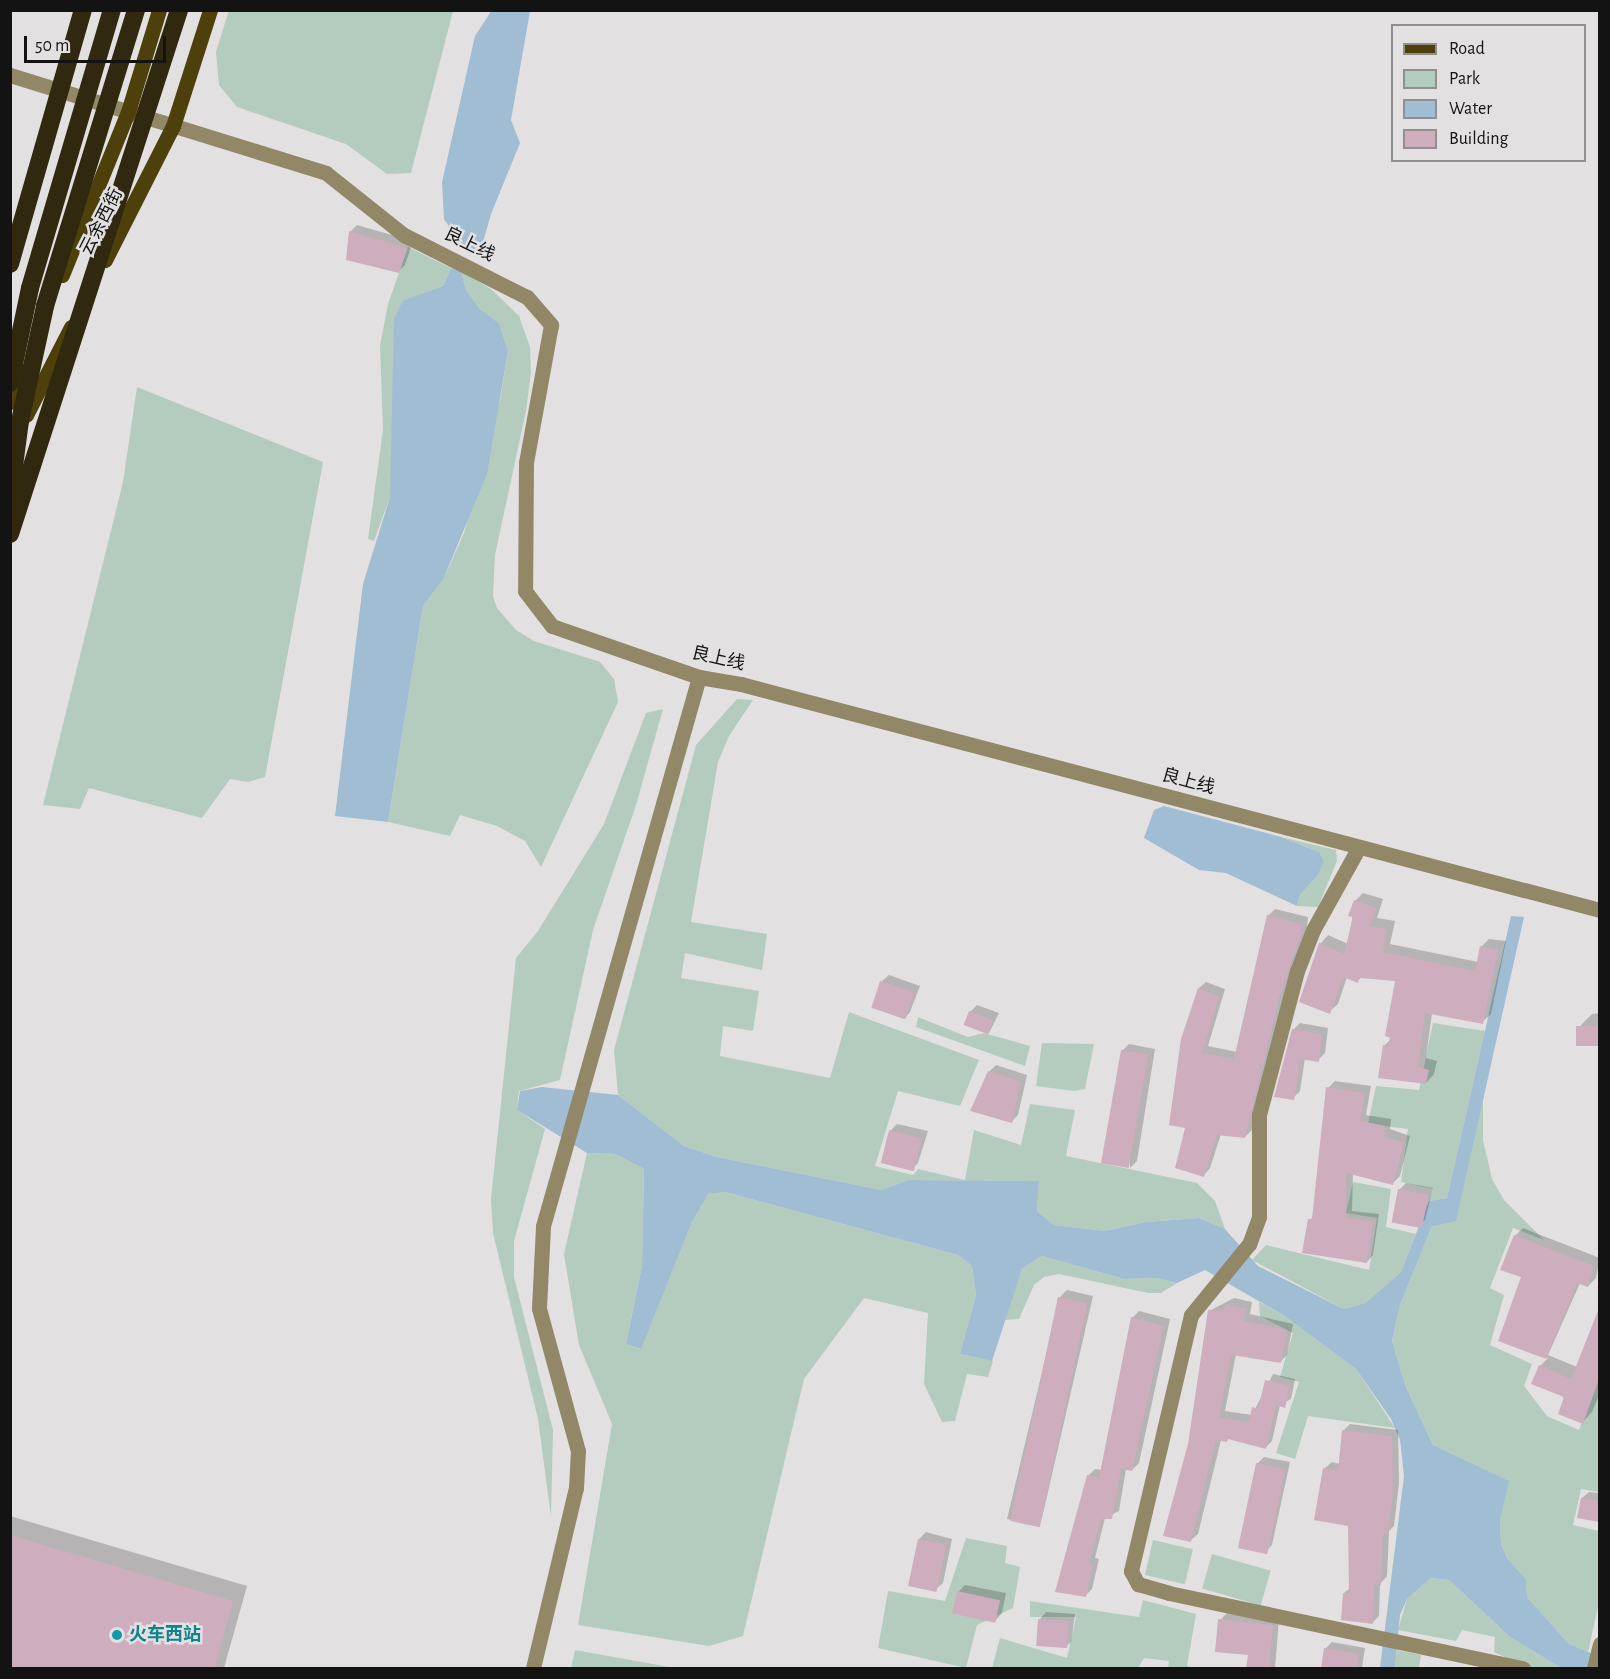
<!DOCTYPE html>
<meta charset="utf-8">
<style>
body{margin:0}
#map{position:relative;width:1610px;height:1679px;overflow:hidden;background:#e3e0e2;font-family:"Alegreya Sans","Noto Sans SC",sans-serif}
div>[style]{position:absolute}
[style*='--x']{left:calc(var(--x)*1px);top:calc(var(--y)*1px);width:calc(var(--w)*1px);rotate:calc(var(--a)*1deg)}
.green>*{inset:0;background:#b4ccbe;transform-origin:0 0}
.water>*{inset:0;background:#a0bdd3}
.shadow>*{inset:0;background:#0003}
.building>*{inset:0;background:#ceadbe;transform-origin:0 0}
.minor>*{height:15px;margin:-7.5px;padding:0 7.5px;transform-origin:7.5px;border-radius:7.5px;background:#928868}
.major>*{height:15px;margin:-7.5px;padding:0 7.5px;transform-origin:7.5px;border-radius:7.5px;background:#4e400a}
.highway>*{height:18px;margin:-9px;padding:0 9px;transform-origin:9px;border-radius:9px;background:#30290f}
.highway-bridge>*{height:18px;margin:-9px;padding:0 9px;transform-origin:9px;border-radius:9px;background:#30290f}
.dots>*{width:16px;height:16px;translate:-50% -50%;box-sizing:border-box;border:3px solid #e3e0e2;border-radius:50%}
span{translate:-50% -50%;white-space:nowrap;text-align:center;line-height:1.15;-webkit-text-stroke:5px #e3e0e2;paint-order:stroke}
.street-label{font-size:18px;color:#141314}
.culture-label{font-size:18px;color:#0d838f;font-weight:700}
.left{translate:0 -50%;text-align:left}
.frame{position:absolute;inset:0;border:12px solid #141314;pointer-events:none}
.legend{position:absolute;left:1391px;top:24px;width:195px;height:138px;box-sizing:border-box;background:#e3e0e2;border:2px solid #908e90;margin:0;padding:8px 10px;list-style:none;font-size:18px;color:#141314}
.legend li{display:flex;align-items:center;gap:12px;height:30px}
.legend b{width:30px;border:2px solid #908e90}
.scale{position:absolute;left:24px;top:36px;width:142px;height:27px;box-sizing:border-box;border:3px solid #141314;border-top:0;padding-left:8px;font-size:18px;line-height:21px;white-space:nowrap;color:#141314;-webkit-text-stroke:4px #e3e0e2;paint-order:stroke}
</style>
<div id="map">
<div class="green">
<div style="clip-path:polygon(229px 10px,453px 11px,411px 173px,387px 174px,346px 144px,237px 107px,219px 85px,216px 52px)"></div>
<div style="clip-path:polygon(408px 247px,451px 268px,443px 286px,403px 300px,390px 497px,374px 541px,368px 539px,383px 430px,380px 346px,388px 304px)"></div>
<div style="clip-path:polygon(461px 271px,491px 289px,519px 316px,530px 347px,531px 372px,526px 411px,495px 555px,493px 596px,497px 608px,516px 630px,534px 641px,600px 662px,614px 679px,618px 702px,541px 867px,525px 841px,497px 826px,460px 815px,450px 836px,388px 822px,423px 606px,443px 580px,464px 533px,500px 400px,508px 351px,499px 323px,480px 309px,466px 290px)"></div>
<div style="clip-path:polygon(137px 387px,323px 462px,265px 777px,248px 782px,230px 779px,202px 818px,89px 788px,80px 809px,43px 805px,123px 482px)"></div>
<div style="clip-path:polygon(737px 699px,753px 700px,729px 736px,718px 762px,691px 922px,767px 934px,762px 970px,685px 953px,681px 978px,759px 991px,753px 1031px,723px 1026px,720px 1056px,830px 1078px,849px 1012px,979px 1060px,960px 1106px,898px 1091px,875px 1166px,913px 1175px,918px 1169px,965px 1180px,974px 1130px,1021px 1145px,1030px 1104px,1075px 1110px,1066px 1156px,1197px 1183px,1215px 1201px,1225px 1229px,1199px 1218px,1146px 1222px,1105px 1231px,1054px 1225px,1037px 1211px,1039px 1181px,908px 1180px,882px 1190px,717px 1157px,684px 1146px,618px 1095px,614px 1050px,696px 745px)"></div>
<div style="clip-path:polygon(663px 709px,636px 805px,593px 930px,560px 1080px,519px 1091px,517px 1110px,545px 1129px,514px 1241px,514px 1277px,553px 1430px,551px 1517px,538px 1419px,493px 1233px,491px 1199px,516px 958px,538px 931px,604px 824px,646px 713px)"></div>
<div style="clip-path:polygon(1281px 837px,1336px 850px,1337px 861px,1318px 907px,1297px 906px,1300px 895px,1318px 875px,1323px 861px,1319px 852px)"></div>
<div style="clip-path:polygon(918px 1017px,968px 1037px,984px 1033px,1030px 1046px,1025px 1066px,916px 1027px)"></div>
<div style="clip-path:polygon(1433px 1023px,1485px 1031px,1447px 1198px,1429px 1201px,1433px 1189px,1401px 1182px,1408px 1129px,1368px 1124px,1376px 1086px,1419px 1090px)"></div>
<div style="clip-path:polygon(1042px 1043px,1094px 1044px,1085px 1089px,1074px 1091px,1036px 1086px)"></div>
<div style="clip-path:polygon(1483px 1098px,1483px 1140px,1492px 1179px,1504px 1200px,1544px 1240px,1513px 1228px,1490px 1288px,1504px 1295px,1490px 1345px,1532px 1364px,1524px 1386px,1547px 1416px,1579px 1430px,1599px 1374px,1599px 1492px,1581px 1489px,1573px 1525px,1599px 1531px,1599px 1602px,1588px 1652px,1568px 1643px,1527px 1597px,1526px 1579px,1507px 1558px,1501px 1544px,1500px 1521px,1508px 1481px,1433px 1445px,1406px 1387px,1392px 1341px,1400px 1305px,1432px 1226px,1457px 1215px)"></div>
<div style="clip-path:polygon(587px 1153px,615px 1154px,644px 1169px,642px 1266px,626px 1344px,640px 1349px,692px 1222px,707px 1194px,725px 1192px,958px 1255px,972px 1266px,976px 1295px,960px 1354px,993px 1361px,988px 1377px,967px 1374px,955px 1421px,942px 1422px,924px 1384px,928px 1313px,864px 1298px,804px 1379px,743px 1636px,709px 1646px,578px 1625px,612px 1424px,579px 1345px,564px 1254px)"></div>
<div style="clip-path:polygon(1353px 1182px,1391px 1189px,1386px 1227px,1416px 1234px,1401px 1272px,1365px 1303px,1344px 1309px,1252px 1260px,1266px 1245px,1369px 1270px,1377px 1218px,1346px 1213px)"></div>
<div style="clip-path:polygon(1042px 1256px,1124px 1279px,1157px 1278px,1177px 1283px,1161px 1293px,1148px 1293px,1059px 1274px,1044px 1277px,1034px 1285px,1019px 1319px,1004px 1320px,1022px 1269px)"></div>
<div style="clip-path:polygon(1259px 1302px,1283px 1315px,1356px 1369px,1395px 1428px,1308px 1416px,1295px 1459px,1276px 1453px,1299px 1382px,1280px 1377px,1293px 1333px,1260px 1316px)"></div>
<div style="clip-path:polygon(966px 1538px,1007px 1546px,1005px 1563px,1020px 1567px,1013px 1608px,977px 1625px,966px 1668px,878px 1648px,888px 1591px,945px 1601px)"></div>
<div style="left:1153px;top:1540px;width:41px;height:36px;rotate:13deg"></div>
<div style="left:1212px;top:1554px;width:61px;height:36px;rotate:16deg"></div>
<div style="clip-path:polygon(1431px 1578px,1449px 1580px,1510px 1637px,1561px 1668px,1528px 1668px,1494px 1652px,1495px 1637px,1462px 1630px,1456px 1641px,1398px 1630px,1407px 1599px)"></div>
<div style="clip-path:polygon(1143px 1600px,1196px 1614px,1187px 1666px,1195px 1668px,1168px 1668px,1169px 1661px,1144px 1658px,1138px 1668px,992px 1668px,1000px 1638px,1067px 1658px,1076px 1617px,1030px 1617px,1030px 1601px,1139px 1617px)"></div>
<div style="clip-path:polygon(575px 1650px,675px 1668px,571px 1668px)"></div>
<div style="clip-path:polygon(1397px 1650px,1421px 1655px,1419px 1668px,1395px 1668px)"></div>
</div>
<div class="water">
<div style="clip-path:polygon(492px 10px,530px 11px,511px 120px,520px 143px,491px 214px,479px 256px,462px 246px,444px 219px,442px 182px,475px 36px)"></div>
<div style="clip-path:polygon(451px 268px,461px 271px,466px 290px,480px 309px,499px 323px,508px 351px,487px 474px,443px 580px,423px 606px,388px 822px,335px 816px,363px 584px,390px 497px,394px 319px,403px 300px,443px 286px)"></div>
<div style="clip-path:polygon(1164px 806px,1281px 837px,1319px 852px,1324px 861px,1318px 875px,1300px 895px,1297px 906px,1226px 873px,1199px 870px,1144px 838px,1154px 810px)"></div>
<div style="clip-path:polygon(1511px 916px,1524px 917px,1456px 1221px,1432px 1226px,1400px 1305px,1392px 1341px,1406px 1387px,1433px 1445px,1509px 1481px,1500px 1521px,1501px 1544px,1507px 1558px,1526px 1579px,1527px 1597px,1568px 1643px,1599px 1657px,1599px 1668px,1561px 1668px,1510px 1637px,1449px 1580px,1431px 1578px,1407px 1599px,1400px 1615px,1395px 1668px,1380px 1668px,1404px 1476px,1400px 1440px,1391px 1419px,1356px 1369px,1283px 1315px,1205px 1270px,1177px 1283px,1157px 1278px,1124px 1279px,1042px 1256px,1022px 1269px,992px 1361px,960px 1354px,976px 1295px,972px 1266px,958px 1255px,725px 1192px,708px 1194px,692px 1222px,641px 1349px,626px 1344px,642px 1266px,644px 1169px,615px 1154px,587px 1153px,517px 1110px,520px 1091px,542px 1087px,618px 1095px,684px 1146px,717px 1157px,882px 1190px,908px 1180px,1039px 1181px,1037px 1211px,1054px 1225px,1105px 1231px,1146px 1222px,1199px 1218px,1225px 1229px,1258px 1266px,1344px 1309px,1365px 1303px,1401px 1272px,1429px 1201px,1447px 1198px)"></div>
</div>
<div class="shadow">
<div style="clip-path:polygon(357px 225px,413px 241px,405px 265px,398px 272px,350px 232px)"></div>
<div style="clip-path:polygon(1363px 893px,1383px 899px,1377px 918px,1395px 921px,1390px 944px,1478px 962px,1481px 947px,1489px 939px,1506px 941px,1491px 1014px,1482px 1022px,1432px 1013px,1426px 1058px,1437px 1061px,1434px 1074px,1426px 1083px,1384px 1046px,1393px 1037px,1397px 980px,1362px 977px,1357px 981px,1347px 977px,1338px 1004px,1329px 1012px,1301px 1001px,1320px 944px,1328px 935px,1348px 944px,1355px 901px)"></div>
<div style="clip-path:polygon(1275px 909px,1308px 917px,1307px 927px,1252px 1130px,1245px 1137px,1221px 1134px,1210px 1168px,1204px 1175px,1187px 1127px,1182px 1040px,1199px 988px,1206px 982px,1225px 989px,1208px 1046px,1237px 1052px,1268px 916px)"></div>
<div style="clip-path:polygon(889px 975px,920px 986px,910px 1012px,904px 1019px,873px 1008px,882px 981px)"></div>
<div style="clip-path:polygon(977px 1005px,999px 1013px,989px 1033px,970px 1012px)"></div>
<div style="clip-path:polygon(1600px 1013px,1600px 1045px,1579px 1046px,1578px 1028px,1592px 1014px)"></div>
<div style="clip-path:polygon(1300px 1023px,1328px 1028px,1325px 1053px,1318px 1060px,1305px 1058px,1300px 1091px,1293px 1098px,1293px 1030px)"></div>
<div style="clip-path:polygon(1129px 1044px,1155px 1049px,1137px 1161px,1130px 1168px,1122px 1051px)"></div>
<div style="clip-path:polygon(996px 1065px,1027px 1075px,1018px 1115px,1011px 1122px,989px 1072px)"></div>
<div style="clip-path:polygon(1335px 1081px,1371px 1086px,1366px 1115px,1391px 1119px,1390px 1129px,1410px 1136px,1400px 1176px,1393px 1183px,1353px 1173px,1352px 1211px,1379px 1214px,1373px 1255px,1367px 1262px,1310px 1220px,1314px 1216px,1328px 1088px)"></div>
<div style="clip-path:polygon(897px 1124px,928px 1131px,918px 1163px,912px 1169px,882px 1162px,891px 1130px)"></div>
<div style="clip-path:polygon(1406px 1183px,1433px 1188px,1425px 1220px,1418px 1227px,1399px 1190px)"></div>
<div style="clip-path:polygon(1523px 1228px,1600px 1258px,1596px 1278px,1588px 1286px,1580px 1283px,1548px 1355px,1577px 1367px,1600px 1309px,1600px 1393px,1592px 1412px,1582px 1423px,1540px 1366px,1548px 1358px,1500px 1340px,1523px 1276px,1515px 1236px)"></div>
<div style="clip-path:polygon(1067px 1290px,1093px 1296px,1042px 1518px,1035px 1525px,1007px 1519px,1060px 1297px)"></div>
<div style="clip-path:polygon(1234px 1298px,1252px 1302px,1250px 1314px,1293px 1324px,1287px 1355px,1280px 1362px,1236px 1354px,1225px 1411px,1252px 1415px,1273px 1374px,1295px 1379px,1291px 1399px,1280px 1405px,1272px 1441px,1266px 1447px,1230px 1438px,1221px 1440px,1198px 1534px,1191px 1540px,1190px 1444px,1209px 1311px)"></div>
<div style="clip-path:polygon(1139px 1311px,1170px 1319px,1139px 1463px,1132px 1470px,1126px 1469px,1119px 1511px,1105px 1518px,1095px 1558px,1099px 1559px,1092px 1589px,1085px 1596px,1088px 1476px,1095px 1469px,1102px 1470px,1132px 1318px)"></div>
<div style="clip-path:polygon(1350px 1424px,1398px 1430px,1399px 1483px,1394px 1526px,1389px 1531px,1387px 1576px,1380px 1584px,1379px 1616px,1372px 1623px,1344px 1593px,1351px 1587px,1349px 1525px,1325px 1468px,1332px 1462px,1340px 1464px,1343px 1431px)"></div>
<div style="clip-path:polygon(1264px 1457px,1290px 1462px,1272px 1545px,1265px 1552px,1257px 1464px)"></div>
<div style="clip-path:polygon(1589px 1492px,1600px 1493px,1600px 1520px,1579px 1517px,1582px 1498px)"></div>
<div style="clip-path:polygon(10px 1516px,247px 1586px,224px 1668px,10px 1668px)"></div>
<div style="clip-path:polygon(926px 1532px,952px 1539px,943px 1583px,936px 1589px,912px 1584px,919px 1539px)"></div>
<div style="clip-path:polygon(965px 1585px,1006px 1593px,1002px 1613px,996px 1620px,958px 1592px)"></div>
<div style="clip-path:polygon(1046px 1612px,1075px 1614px,1071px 1642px,1064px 1648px,1040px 1619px)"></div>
<div style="clip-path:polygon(1227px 1613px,1279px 1619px,1275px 1668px,1248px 1668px,1250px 1654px,1220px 1620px)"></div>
<div style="clip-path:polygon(1332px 1642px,1365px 1648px,1362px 1668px,1323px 1668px,1326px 1648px)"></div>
</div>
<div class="building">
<div style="clip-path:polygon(349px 231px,407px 248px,399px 273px,346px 260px)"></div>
<div style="clip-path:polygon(1354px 900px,1376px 908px,1370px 926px,1387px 929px,1383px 952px,1475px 971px,1480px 946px,1498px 950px,1483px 1024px,1425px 1013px,1418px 1067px,1429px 1070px,1426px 1084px,1378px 1078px,1383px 1045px,1388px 1046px,1390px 1038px,1385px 1036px,1395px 981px,1359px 978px,1358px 983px,1343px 977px,1330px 1014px,1299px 1002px,1319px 943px,1344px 954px,1353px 917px,1348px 916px)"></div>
<div style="clip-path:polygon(1267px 915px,1301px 924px,1301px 935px,1280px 995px,1245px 1138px,1217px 1135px,1204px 1177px,1175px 1168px,1185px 1128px,1169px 1125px,1181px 1039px,1198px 988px,1219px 996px,1202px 1053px,1234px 1059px)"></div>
<div style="left:880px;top:981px;width:36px;height:28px;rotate:18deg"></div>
<div style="left:969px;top:1011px;width:26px;height:15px;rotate:21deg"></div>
<div style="left:1599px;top:1026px;width:20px;height:23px;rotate:90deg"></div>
<div style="clip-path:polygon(1292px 1029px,1322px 1034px,1319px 1062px,1300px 1059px,1294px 1100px,1274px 1097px)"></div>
<div style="left:1121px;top:1050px;width:28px;height:115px;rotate:10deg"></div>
<div style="clip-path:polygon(988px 1071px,1021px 1082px,1012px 1123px,970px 1111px)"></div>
<div style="clip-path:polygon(1326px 1087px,1365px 1093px,1360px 1121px,1385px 1126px,1384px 1136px,1404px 1143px,1393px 1185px,1346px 1173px,1346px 1218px,1373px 1221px,1367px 1263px,1302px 1253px,1308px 1219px,1312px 1219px)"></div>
<div style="left:889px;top:1130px;width:34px;height:34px;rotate:14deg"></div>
<div style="left:1398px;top:1189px;width:31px;height:34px;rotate:11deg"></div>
<div style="clip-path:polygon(1514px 1235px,1594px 1266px,1588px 1287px,1577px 1283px,1546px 1359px,1498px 1341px,1521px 1277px,1500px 1270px)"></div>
<div style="left:1058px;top:1297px;width:30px;height:229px;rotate:12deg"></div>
<div style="clip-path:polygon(1226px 1304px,1246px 1309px,1244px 1321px,1287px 1330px,1281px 1363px,1231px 1355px,1219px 1418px,1249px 1422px,1252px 1407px,1258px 1409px,1265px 1380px,1290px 1386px,1285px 1408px,1276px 1405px,1266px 1449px,1228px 1439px,1227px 1442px,1216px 1440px,1191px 1542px,1163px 1536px,1188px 1444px,1208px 1310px,1223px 1311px)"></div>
<div style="clip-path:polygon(1599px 1308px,1599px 1379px,1583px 1424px,1558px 1414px,1564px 1397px,1531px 1384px,1539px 1365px,1571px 1379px)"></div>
<div style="clip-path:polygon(1131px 1317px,1164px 1326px,1132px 1471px,1121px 1469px,1112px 1519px,1101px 1519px,1089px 1564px,1093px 1565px,1086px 1597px,1055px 1592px,1087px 1475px,1099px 1478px)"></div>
<div style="clip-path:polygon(1342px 1430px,1392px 1436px,1393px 1491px,1388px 1534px,1383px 1534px,1381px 1585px,1374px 1584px,1373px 1624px,1341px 1620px,1343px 1593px,1349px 1593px,1348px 1526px,1314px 1520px,1323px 1468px,1338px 1471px)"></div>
<div style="left:1256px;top:1463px;width:30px;height:87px;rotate:12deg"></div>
<div style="clip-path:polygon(1581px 1498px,1599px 1501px,1599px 1522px,1577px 1518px)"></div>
<div style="clip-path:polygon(10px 1535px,233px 1601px,215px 1668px,10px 1668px)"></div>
<div style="left:918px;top:1539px;width:29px;height:48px;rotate:12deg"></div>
<div style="left:957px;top:1591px;width:44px;height:23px;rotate:12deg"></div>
<div style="left:1038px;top:1619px;width:31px;height:27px;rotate:4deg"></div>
<div style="clip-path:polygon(1218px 1619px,1273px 1625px,1269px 1668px,1246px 1668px,1248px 1655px,1215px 1652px)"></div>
<div style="clip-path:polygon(1324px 1648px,1359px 1654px,1357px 1668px,1321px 1668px)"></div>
</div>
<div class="minor">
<div style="--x:10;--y:75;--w:331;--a:17.2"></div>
<div style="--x:326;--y:173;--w:100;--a:38.5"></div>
<div style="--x:404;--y:235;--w:138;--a:26.8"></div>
<div style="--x:527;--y:297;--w:37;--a:49"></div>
<div style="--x:551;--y:325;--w:140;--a:100.3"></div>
<div style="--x:526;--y:463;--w:128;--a:90.4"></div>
<div style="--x:525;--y:591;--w:44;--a:52.4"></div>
<div style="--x:552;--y:626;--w:156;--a:19.1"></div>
<div style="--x:699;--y:677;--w:43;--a:9.5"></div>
<div style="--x:741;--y:684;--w:888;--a:14.74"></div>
<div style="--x:1359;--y:847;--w:95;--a:119"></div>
<div style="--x:1313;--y:930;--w:44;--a:111.3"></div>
<div style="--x:1297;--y:971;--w:149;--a:104.8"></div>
<div style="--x:1259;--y:1115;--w:102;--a:90"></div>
<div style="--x:1259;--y:1217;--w:29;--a:110"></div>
<div style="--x:1249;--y:1244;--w:92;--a:129.2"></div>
<div style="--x:1191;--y:1315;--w:263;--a:103.2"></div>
<div style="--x:1131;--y:1571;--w:15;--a:62"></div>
<div style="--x:1138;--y:1584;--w:32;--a:16"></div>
<div style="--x:1169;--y:1593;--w:362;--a:12"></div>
<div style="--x:533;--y:1668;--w:185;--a:-76.6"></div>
<div style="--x:576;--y:1488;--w:37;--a:-87"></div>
<div style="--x:578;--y:1451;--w:148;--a:-105.3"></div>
<div style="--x:539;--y:1308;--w:82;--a:-87.2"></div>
<div style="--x:543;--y:1226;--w:571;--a:-74.14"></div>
<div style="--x:1594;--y:1668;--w:25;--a:-76"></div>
</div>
<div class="major">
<div style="--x:105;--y:260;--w:150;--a:-63.1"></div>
<div style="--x:173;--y:126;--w:122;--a:-72.3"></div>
<div style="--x:62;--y:275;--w:176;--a:-68"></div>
<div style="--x:128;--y:112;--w:107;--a:-73.1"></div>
<div style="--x:10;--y:402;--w:33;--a:-67"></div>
<div style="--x:26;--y:415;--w:99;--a:-62.9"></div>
</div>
<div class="highway">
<div style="--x:10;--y:383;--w:97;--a:-78.1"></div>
</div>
<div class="highway-bridge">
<div style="--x:10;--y:264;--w:264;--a:-74"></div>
<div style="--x:30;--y:288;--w:290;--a:-73.6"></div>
<div style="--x:10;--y:496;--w:76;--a:-82.4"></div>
<div style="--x:20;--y:421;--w:118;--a:-77.7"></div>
<div style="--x:45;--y:306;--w:310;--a:-72.9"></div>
<div style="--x:10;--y:534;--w:551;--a:-72.12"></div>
</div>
<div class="dots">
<div style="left:117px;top:1635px;background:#0f9aa8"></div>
</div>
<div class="street-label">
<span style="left:102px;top:222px;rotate:-63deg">云余西街</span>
<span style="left:469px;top:245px;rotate:26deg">良上线</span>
<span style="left:718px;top:659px;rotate:13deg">良上线</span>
<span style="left:1188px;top:782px;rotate:15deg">良上线</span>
</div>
<div class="culture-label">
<span class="left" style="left:129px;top:1635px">火车西站</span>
</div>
<div class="frame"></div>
<ul class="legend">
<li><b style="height:8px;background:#4e400a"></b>Road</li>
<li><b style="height:16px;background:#b4ccbe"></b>Park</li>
<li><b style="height:16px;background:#a0bdd3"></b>Water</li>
<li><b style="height:16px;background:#ceadbe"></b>Building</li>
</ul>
<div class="scale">50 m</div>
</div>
